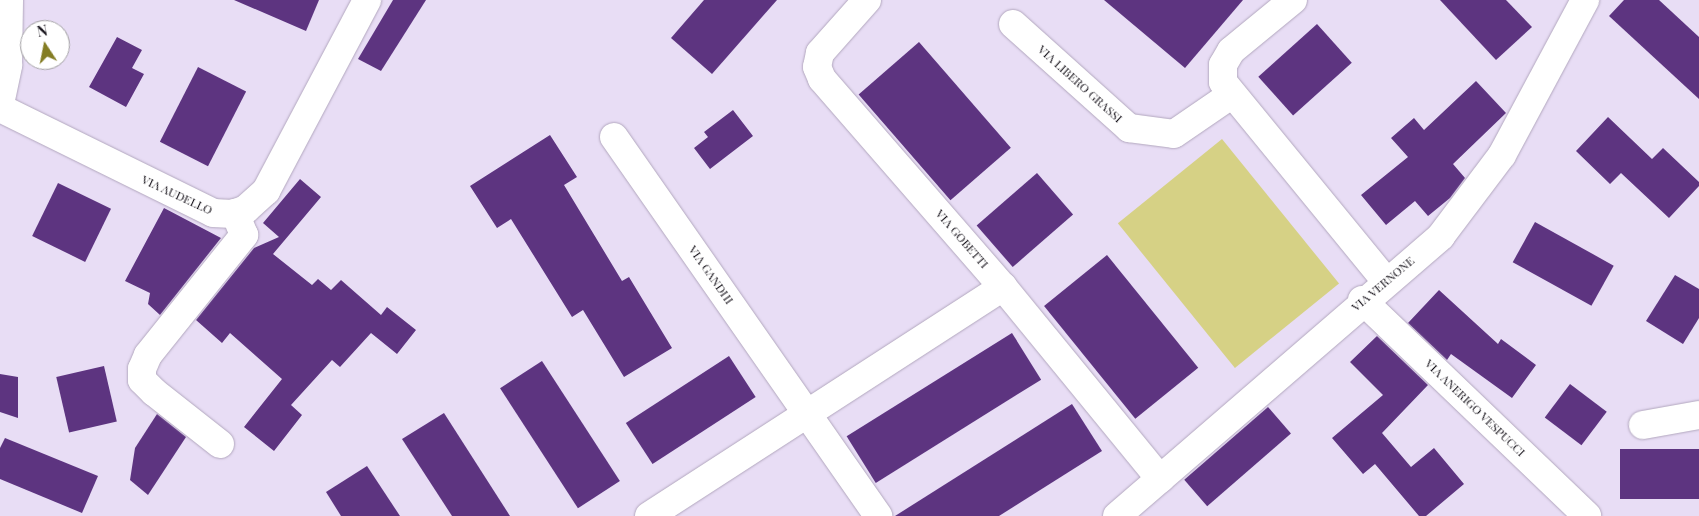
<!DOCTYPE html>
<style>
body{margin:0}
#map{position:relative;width:1699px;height:516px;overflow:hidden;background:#e8ddf5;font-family:"Playfair Display",serif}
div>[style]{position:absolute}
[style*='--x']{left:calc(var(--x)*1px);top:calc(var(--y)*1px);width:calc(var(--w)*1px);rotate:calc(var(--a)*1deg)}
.green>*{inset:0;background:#d6d185;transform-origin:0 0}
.building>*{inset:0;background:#5d3480;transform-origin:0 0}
.roads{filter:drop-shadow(0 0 1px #b2a7be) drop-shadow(0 0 1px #b2a7be)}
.minor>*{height:28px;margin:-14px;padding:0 14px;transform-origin:14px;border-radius:14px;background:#fff}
span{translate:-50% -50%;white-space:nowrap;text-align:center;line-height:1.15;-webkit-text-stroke:5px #fff;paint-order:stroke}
.street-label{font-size:12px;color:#130f17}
.north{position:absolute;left:20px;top:20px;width:50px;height:50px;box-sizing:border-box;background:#fff;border:1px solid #a19fa2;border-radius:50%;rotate:349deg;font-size:14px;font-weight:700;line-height:20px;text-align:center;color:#130f17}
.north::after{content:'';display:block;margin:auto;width:18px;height:22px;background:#847d24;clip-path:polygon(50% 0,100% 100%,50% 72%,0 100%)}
</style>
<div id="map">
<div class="green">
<div style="left:1222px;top:139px;width:186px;height:134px;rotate:51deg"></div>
</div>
<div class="building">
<div style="clip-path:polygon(234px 0,319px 0,306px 31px)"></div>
<div style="clip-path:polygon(393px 0,426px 0,381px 71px,358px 59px)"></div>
<div style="clip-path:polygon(704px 0,777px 0,712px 74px,671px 38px)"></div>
<div style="clip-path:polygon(1104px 0,1243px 0,1185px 68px)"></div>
<div style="clip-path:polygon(1440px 0,1506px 0,1532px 27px,1496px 60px)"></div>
<div style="clip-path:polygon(1624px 0,1659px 0,1699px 37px,1699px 99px,1609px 16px)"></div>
<div style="left:1317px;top:24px;width:52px;height:79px;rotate:48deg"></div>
<div style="clip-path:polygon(117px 37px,142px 50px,132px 68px,144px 74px,126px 107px,89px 87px)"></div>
<div style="left:919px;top:42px;width:140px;height:80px;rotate:49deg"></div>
<div style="left:198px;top:67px;width:54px;height:84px;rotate:27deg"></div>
<div style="clip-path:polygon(1476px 81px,1506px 113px,1453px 164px,1465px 178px,1450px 198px,1428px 216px,1415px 201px,1386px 225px,1361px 195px,1408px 157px,1391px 138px,1414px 118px,1424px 130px)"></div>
<div style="clip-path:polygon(733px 110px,753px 136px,710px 169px,694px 148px,708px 137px,704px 132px)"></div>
<div style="clip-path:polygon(1608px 117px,1652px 159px,1663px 148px,1699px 182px,1699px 186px,1669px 218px,1621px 173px,1610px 184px,1576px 151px)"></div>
<div style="clip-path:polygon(550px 135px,577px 177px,564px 185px,622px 281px,629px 277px,672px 348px,624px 377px,583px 310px,572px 317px,511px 219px,497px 228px,470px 186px)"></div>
<div style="left:1037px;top:173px;width:55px;height:80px;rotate:49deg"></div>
<div style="clip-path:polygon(300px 179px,321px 197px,273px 254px,312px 285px,318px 279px,331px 290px,341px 280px,381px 315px,387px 307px,416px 330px,397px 354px,371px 333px,340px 367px,332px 360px,291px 405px,302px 415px,274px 451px,244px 427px,282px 379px,230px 333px,222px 343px,196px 320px,254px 248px,279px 237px,263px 223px)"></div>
<div style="left:58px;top:183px;width:59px;height:59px;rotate:26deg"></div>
<div style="clip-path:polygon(164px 208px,221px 238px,160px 315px,148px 304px,150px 293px,125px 281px)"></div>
<div style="left:1535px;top:222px;width:90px;height:46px;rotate:29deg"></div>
<div style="left:1107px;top:255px;width:145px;height:81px;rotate:51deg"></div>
<div style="clip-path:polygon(1675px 275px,1699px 289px,1699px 318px,1683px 344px,1646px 321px)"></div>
<div style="clip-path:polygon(1439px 290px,1498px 344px,1501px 339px,1536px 365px,1512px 398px,1451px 354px,1447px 360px,1408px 323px)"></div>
<div style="left:1012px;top:333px;width:55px;height:195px;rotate:58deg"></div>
<div style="clip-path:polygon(1377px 336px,1428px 385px,1382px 433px,1411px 467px,1434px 448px,1464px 484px,1426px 516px,1419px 516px,1375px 464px,1363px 474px,1332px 438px,1383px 395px,1350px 362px)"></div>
<div style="left:729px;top:356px;width:49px;height:123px;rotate:57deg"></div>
<div style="left:542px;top:361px;width:143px;height:50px;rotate:57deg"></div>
<div style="left:104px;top:366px;width:57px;height:49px;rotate:77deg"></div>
<div style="clip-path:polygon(0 374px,18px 377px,18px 418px,0 412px)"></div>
<div style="left:1570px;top:384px;width:46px;height:42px;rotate:37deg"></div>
<div style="clip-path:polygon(1072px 404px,1102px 451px,999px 516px,895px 516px)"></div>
<div style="left:1268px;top:407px;width:35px;height:111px;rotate:49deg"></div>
<div style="clip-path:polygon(444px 413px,510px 516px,452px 516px,402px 439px)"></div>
<div style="clip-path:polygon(157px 414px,186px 437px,148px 495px,130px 480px,135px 448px)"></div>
<div style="clip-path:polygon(5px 438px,98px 476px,82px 513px,0 479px,0 448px)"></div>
<div style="left:1699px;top:449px;width:50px;height:79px;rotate:90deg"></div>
<div style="clip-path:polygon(367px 466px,400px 516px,341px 516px,326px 492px)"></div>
</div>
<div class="roads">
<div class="minor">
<div style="--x:867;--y:0;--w:71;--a:131.6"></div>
<div style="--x:820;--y:53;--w:14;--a:102"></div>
<div style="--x:817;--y:67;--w:13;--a:67"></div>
<div style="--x:822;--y:79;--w:276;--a:49"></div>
<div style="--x:1003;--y:287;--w:248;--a:50.7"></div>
<div style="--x:1293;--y:0;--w:80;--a:140.6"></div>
<div style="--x:1231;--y:51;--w:16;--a:120"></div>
<div style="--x:1223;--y:65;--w:17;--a:90"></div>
<div style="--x:1223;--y:82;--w:256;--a:50.7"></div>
<div style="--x:1013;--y:24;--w:156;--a:41.9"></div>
<div style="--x:1129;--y:128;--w:45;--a:7.6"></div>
<div style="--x:1174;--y:134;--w:69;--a:-34.4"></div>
<div style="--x:0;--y:104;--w:40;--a:-78"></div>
<div style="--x:8;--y:65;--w:65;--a:-89.1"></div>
<div style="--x:0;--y:108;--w:237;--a:26.2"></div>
<div style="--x:213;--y:213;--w:20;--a:3"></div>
<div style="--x:233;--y:214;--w:14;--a:-21"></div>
<div style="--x:246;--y:209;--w:27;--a:-42"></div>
<div style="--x:266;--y:191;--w:216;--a:-62.1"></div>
<div style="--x:614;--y:137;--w:462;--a:55.1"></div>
<div style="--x:1362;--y:300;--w:312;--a:43.8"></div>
<div style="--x:1643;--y:425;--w:57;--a:-10.1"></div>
<div style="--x:220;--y:444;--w:84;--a:-141.8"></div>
<div style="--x:154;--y:392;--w:17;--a:-135"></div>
<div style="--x:142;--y:380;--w:11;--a:-90"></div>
<div style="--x:142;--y:369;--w:15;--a:-67"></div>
<div style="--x:148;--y:355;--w:154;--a:-51.3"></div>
<div style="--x:244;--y:235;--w:24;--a:-112"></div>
<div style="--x:649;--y:516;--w:422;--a:-32.9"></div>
<div style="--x:1117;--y:516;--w:428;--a:-40.8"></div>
<div style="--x:1441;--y:236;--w:101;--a:-53"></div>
<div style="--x:1502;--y:155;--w:176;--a:-61.8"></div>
</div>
</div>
<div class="street-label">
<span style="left:1080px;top:84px;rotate:42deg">VIA LIBERO GRASSI</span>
<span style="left:177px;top:195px;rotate:25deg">VIA AUDELLO</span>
<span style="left:962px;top:239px;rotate:49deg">VIA GOBETTI</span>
<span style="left:711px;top:275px;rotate:55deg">VIA GANDHI</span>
<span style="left:1383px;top:284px;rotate:-40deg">VIA VERNONE</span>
<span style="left:1475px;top:408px;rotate:44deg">VIA ANERIGO VESPUCCI</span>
</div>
<div class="north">N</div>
</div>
